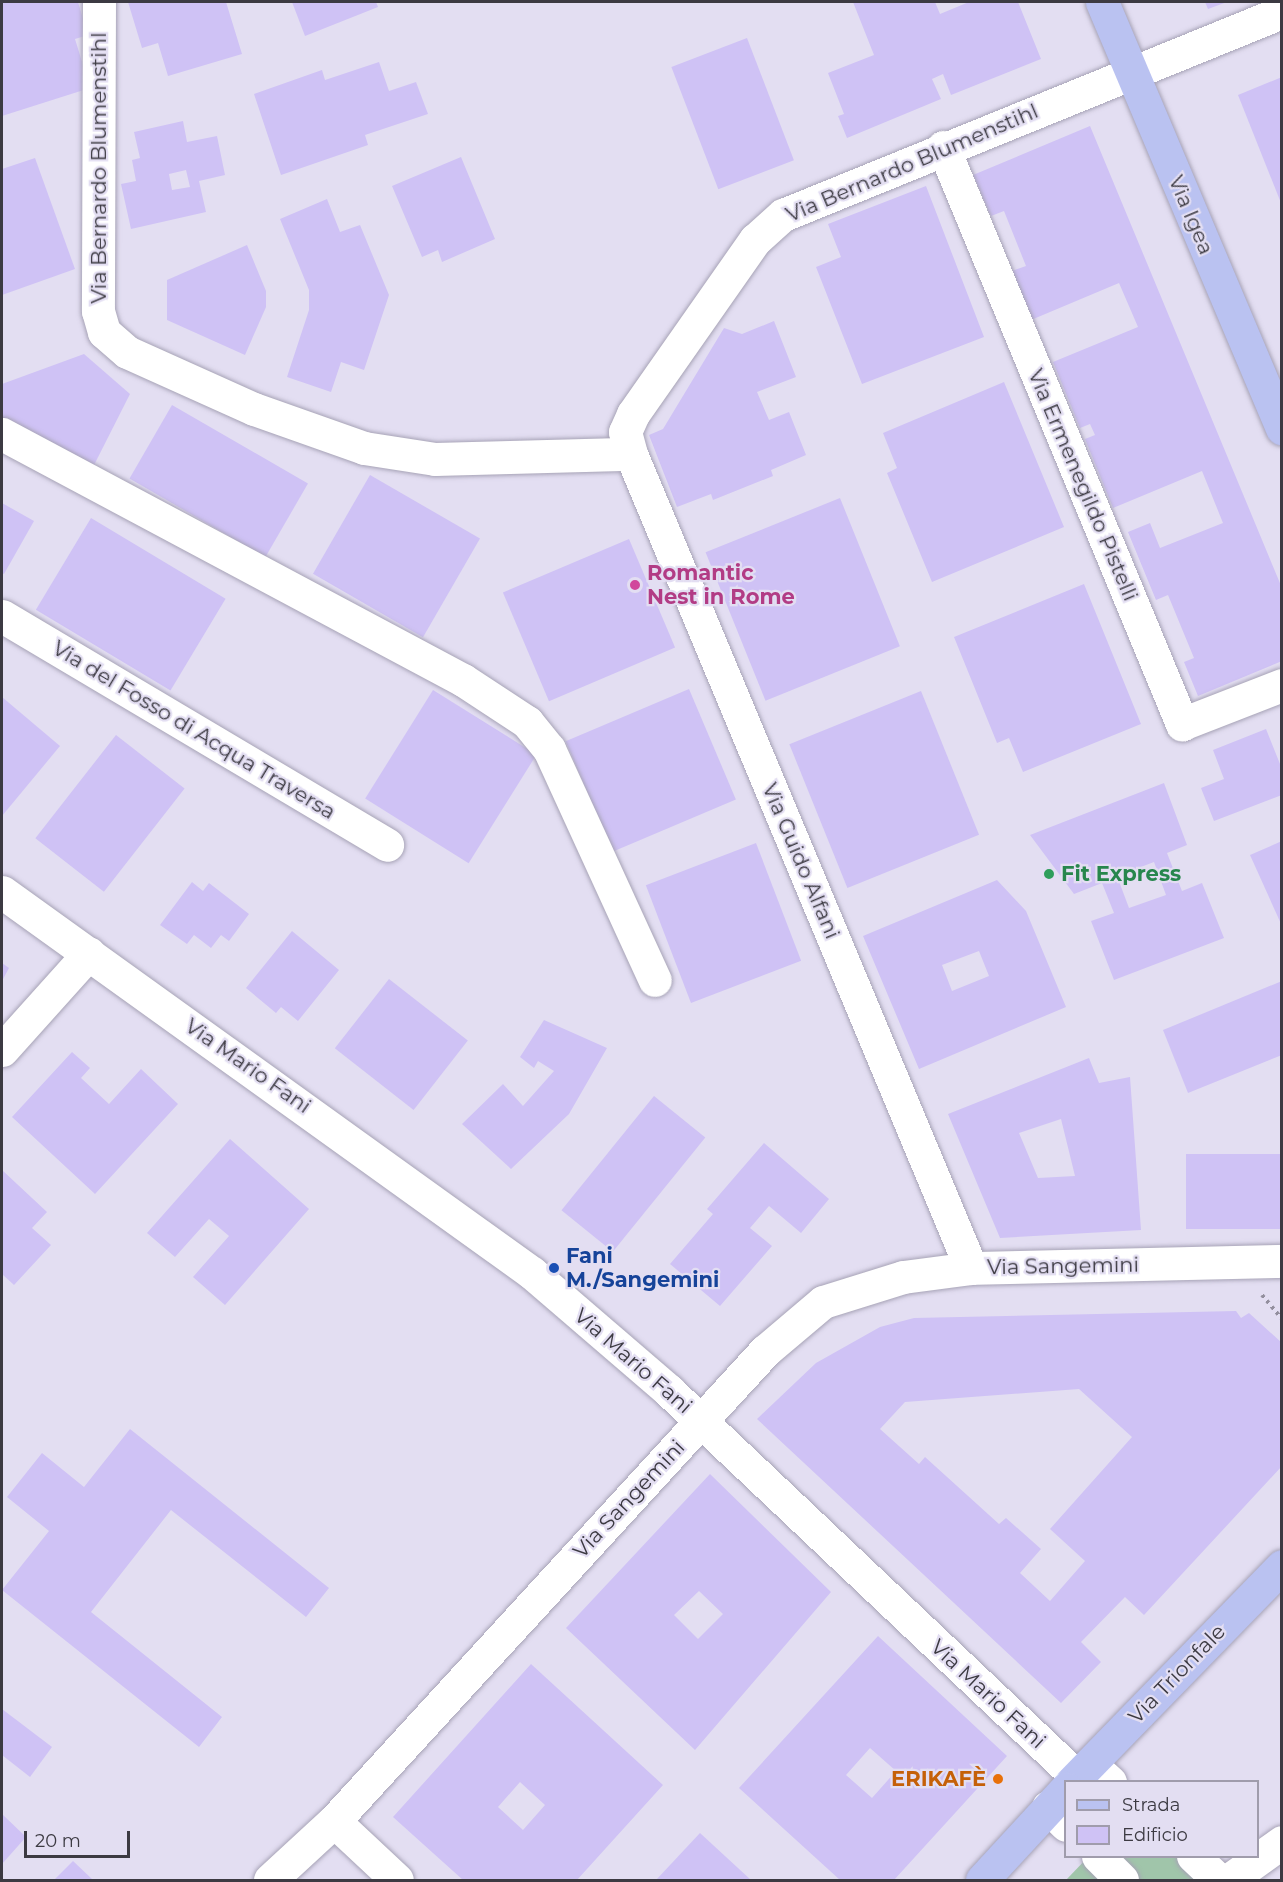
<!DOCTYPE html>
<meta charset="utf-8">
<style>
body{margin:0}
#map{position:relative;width:1283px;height:1882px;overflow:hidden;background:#e3def2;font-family:Montserrat,sans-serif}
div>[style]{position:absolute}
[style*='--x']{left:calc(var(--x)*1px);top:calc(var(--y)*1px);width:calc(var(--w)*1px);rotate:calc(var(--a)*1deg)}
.green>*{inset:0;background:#a0c5aa}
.building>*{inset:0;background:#cfc2f5;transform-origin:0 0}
.path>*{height:4px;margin-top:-2px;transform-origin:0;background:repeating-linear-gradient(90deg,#938f9e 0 3px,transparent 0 7.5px)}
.roads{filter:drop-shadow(0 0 2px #a7a3b6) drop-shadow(0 0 2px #a7a3b6)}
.minor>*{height:33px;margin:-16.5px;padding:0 16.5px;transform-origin:16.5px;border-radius:16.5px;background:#fff}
.major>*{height:33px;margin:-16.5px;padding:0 16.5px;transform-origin:16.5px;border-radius:16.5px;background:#bac2f1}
.dots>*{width:16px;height:16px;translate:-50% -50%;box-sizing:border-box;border:3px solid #e3def2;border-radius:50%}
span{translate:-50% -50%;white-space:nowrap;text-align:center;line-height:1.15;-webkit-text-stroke:4.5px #e3def2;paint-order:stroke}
.street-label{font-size:21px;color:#3c3a42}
.hotel-label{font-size:21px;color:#b23c85;font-weight:700}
.left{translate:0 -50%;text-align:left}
.leisure-label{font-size:21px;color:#27864d;font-weight:700}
.transit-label{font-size:21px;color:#164399;font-weight:700}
.food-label{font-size:21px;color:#c56008;font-weight:700}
.right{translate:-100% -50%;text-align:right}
.frame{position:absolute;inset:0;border:3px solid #3c3a42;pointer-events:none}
.legend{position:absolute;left:1064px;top:1780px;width:195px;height:78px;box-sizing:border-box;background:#e3def2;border:2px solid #a09cac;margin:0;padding:8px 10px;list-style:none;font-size:18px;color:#3c3a42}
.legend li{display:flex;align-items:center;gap:12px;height:30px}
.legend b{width:30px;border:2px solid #a09cac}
.scale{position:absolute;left:24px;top:1831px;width:106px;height:27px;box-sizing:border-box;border:3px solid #3c3a42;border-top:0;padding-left:8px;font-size:18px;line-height:21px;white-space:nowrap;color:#3c3a42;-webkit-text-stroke:4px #e3def2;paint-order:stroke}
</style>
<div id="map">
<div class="green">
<div style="clip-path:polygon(1089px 1856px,1182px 1857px,1207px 1880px,1066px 1880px)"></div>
</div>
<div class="building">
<div style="clip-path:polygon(2px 2px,78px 2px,88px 35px,75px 39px,90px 88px,2px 116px)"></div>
<div style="clip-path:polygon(128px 2px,226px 2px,242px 54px,168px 76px,158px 43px,142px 48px)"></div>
<div style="clip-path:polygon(292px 2px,376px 2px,378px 7px,305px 36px)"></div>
<div style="clip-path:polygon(853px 2px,935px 2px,940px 14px,969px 2px,1018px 2px,1041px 59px,951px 95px,943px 74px,932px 79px,941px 99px,847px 138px,838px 116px,844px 114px,828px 73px,874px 55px)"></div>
<div style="clip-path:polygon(1205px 2px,1227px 2px,1208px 9px)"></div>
<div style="left:747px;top:38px;width:131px;height:81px;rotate:69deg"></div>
<div style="clip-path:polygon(379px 62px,389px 91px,416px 82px,428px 114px,365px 135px,368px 145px,281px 175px,254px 94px,322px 70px,325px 80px)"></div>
<div style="clip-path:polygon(1282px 77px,1282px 203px,1281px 203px,1238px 95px)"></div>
<div style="clip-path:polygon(evenodd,183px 121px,187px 142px,217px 136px,225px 175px,199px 181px,206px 212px,131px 229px,121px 184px,136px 181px,132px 160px,140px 158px,134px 132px,183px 121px,186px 170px,190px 187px,172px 190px,169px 174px,186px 170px)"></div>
<div style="clip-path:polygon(1090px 126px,1282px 588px,1282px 661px,1198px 696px,1184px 662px,1194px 658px,1168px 595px,1156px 600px,1128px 532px,1150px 523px,1160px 548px,1223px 523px,1202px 471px,1113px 508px,1085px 439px,1095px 435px,1090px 424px,1080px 428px,1053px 362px,1138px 327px,1119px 283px,1031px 320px,1012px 271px,1026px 266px,1004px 211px,991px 216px,973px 175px)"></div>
<div style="clip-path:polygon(461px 157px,495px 239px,442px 262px,438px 250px,422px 257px,392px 186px)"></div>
<div style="clip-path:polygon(35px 158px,75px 269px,2px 295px,2px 169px)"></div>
<div style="clip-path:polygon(926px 186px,984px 337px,862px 384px,816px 267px,841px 257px,828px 224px)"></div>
<div style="clip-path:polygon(327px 199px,340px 232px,360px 225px,389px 295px,364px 370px,341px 362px,331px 392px,287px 377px,309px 310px,309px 290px,280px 219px)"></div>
<div style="clip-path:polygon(247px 245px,266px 291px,266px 307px,245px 355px,167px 320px,167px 280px)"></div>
<div style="clip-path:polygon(774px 321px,796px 377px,757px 392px,769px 420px,789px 412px,806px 455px,771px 470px,773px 476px,713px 500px,711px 494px,677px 507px,649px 435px,663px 429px,724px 328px,742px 334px)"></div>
<div style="clip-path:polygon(84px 354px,130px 394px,91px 471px,2px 421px,2px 384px)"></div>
<div style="clip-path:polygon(1004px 382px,1064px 527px,932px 582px,887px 473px,897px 468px,883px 433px)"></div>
<div style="left:172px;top:405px;width:157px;height:85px;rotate:30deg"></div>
<div style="left:370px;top:475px;width:127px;height:114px;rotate:30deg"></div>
<div style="left:840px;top:498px;width:160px;height:145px;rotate:68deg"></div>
<div style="clip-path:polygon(2px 503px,34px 521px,4px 574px,2px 573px)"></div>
<div style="left:91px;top:518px;width:157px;height:107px;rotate:31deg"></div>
<div style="left:629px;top:539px;width:118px;height:137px;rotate:67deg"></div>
<div style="clip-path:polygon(1084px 584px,1141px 724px,1023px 772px,1009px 738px,997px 743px,954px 637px)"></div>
<div style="left:689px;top:689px;width:120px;height:134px;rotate:67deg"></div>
<div style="left:433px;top:690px;width:122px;height:128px;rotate:32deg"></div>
<div style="left:921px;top:691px;width:155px;height:142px;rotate:68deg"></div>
<div style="clip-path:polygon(2px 697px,60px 746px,2px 816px)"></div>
<div style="clip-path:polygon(1266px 729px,1282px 769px,1282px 795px,1214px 821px,1201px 788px,1224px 779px,1213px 750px)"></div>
<div style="left:116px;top:735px;width:87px;height:131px;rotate:38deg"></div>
<div style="clip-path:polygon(evenodd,1164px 783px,1187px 845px,1167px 853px,1182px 891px,1202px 883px,1224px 938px,1114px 980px,1091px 921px,1114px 913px,1102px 883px,1074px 894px,1030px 835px,1164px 783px,1154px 862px,1166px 895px,1129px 908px,1117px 876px,1154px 862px)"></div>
<div style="clip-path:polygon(1282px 841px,1282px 926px,1250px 855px)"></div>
<div style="left:756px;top:843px;width:126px;height:118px;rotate:69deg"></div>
<div style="clip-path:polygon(evenodd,997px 880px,1026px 911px,1066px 1007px,919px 1069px,863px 936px,997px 880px,979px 951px,989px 976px,952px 991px,942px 965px,979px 951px)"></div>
<div style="clip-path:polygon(192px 882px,203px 891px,209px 883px,249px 914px,229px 941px,221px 935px,211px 948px,194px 935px,187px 944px,160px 925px)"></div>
<div style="clip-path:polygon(292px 931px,339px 970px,298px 1021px,281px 1007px,276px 1013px,246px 988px)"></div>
<div style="clip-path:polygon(2px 963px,9px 968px,2px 981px)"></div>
<div style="left:389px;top:979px;width:100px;height:88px;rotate:38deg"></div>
<div style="clip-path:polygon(1282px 981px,1282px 1055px,1188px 1093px,1163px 1030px)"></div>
<div style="clip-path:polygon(544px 1020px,607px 1048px,569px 1114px,511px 1169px,462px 1124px,503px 1084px,523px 1106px,554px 1071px,538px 1061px,534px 1068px,520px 1057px)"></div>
<div style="clip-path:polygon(72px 1052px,90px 1068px,81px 1078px,109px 1104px,141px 1069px,178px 1104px,95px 1194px,12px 1117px)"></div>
<div style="clip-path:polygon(evenodd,1089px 1058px,1099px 1083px,1130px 1077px,1141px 1230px,1000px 1238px,948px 1114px,1089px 1058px,1061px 1119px,1075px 1176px,1038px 1178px,1019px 1133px,1061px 1119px)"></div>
<div style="left:654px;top:1096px;width:66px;height:147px;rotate:39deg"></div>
<div style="clip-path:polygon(230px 1139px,309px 1209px,225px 1305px,193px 1277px,229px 1236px,209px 1219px,175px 1257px,147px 1233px)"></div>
<div style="clip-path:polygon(764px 1143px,829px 1199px,801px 1233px,769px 1206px,750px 1228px,772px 1246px,720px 1306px,670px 1264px,713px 1214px,707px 1209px)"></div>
<div style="left:1282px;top:1154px;width:75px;height:96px;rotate:90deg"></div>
<div style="clip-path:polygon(2px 1170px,47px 1212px,32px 1228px,51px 1245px,14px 1285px,2px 1274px)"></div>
<div style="clip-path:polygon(evenodd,1236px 1311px,1241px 1318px,1249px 1313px,1282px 1343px,1282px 1466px,1144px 1615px,1125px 1597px,1081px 1642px,1101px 1662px,1061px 1703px,757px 1419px,816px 1363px,880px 1327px,914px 1318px,1236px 1311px,1079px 1389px,1132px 1437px,1050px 1529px,1085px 1561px,1050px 1601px,1020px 1573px,1041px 1549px,1006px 1518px,999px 1524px,925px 1457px,919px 1464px,880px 1429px,905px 1402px,1079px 1389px)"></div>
<div style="clip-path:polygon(130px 1429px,329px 1588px,306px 1617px,171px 1510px,91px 1612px,222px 1717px,199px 1747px,2px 1590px,49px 1531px,7px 1497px,42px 1453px,84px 1487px)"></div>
<div style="clip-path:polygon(evenodd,710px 1474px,831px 1592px,695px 1750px,566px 1628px,710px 1474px,699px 1591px,723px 1614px,698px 1639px,674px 1615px,699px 1591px)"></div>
<div style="clip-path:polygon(evenodd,878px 1636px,1007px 1756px,894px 1880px,840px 1880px,739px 1788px,878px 1636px,870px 1748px,896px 1771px,872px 1798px,846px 1775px,870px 1748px)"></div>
<div style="clip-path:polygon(evenodd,531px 1664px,663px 1785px,577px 1880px,463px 1880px,393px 1817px,531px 1664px,520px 1782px,545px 1805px,523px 1830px,498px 1807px,520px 1782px)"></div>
<div style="clip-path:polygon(2px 1709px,52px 1747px,30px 1777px,2px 1755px)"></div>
<div style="clip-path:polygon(2px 1814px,26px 1837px,2px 1864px)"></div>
<div style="clip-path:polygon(700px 1833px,751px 1880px,656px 1880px)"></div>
<div style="clip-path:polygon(73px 1861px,93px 1880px,54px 1880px)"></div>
</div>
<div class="path">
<div style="--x:1262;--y:1295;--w:31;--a:50"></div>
</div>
<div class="roads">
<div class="minor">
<div style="--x:99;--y:2;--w:309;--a:90.2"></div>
<div style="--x:98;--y:311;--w:22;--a:74"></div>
<div style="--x:104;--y:332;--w:30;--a:41"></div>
<div style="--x:127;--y:352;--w:139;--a:24.2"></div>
<div style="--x:254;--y:409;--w:117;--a:19.5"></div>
<div style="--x:364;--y:448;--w:72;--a:8.8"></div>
<div style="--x:435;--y:459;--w:196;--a:-1.5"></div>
<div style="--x:631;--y:454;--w:23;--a:-105"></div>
<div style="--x:625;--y:432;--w:20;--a:-66"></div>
<div style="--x:633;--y:414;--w:213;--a:-55"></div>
<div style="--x:755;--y:240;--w:38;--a:-42"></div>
<div style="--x:783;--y:215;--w:539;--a:-22.14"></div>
<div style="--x:943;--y:147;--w:625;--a:67.5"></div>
<div style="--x:1182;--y:724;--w:107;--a:-21.3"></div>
<div style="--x:2;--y:434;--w:523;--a:28.09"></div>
<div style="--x:463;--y:680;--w:77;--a:33.3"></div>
<div style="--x:527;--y:722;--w:35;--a:51"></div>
<div style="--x:549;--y:749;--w:254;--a:65.4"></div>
<div style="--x:631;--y:454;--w:882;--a:67.33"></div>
<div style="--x:2;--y:616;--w:448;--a:30.7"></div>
<div style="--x:2;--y:892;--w:653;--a:35.71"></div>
<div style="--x:532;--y:1273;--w:181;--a:40.7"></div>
<div style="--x:669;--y:1391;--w:562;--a:43.41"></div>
<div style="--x:2;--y:1050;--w:130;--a:-48.1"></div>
<div style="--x:1090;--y:1764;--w:27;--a:42"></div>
<div style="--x:1048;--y:1807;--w:25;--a:45"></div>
<div style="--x:334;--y:1821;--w:86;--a:43.1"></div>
<div style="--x:1098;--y:1856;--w:34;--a:45"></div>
<div style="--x:1193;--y:1856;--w:35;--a:43"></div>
<div style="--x:270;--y:1880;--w:87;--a:-42.7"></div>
<div style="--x:334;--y:1821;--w:638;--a:-47.48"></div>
<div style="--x:765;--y:1351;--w:76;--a:-40.2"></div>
<div style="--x:823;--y:1302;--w:84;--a:-17.4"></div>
<div style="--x:903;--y:1277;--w:69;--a:-7.5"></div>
<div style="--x:971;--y:1268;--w:311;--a:-1.3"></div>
<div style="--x:1229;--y:1880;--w:65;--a:-35.6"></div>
</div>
<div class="major">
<div style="--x:1102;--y:2;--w:463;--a:67.1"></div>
<div style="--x:1072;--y:1782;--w:301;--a:-45.8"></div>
<div style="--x:982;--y:1880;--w:124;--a:-47.3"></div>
</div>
</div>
<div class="dots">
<div style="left:635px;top:585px;background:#d1479c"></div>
<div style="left:1049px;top:874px;background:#2e9e5b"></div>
<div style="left:554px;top:1268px;background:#1a4fb4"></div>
<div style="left:998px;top:1779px;background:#e8710a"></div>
</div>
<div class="street-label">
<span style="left:912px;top:163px;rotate:-23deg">Via Bernardo Blumenstihl</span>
<span style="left:99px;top:168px;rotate:-90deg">Via Bernardo Blumenstihl</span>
<span style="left:1191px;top:215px;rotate:67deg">Via Igea</span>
<span style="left:1083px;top:485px;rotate:67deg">Via Ermenegildo Pistelli</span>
<span style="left:194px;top:730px;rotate:31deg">Via del Fosso di Acqua Traversa</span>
<span style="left:801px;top:861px;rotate:67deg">Via Guido Alfani</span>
<span style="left:248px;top:1066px;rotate:35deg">Via Mario Fani</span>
<span style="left:1063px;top:1266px;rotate:-1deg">Via Sangemini</span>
<span style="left:633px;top:1361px;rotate:41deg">Via Mario Fani</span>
<span style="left:629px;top:1499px;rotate:-47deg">Via Sangemini</span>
<span style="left:1177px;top:1674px;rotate:-46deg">Via Trionfale</span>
<span style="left:988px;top:1694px;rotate:43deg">Via Mario Fani</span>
</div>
<div class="hotel-label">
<span class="left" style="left:647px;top:585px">Romantic<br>Nest in Rome</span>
</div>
<div class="leisure-label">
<span class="left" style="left:1061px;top:874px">Fit Express</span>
</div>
<div class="transit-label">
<span class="left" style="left:566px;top:1268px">Fani<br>M./Sangemini</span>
</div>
<div class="food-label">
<span class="right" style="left:986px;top:1779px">ERIKAFÈ</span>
</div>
<div class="frame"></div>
<ul class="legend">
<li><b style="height:8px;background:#bac2f1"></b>Strada</li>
<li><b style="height:16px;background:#cfc2f5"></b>Edificio</li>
</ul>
<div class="scale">20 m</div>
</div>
